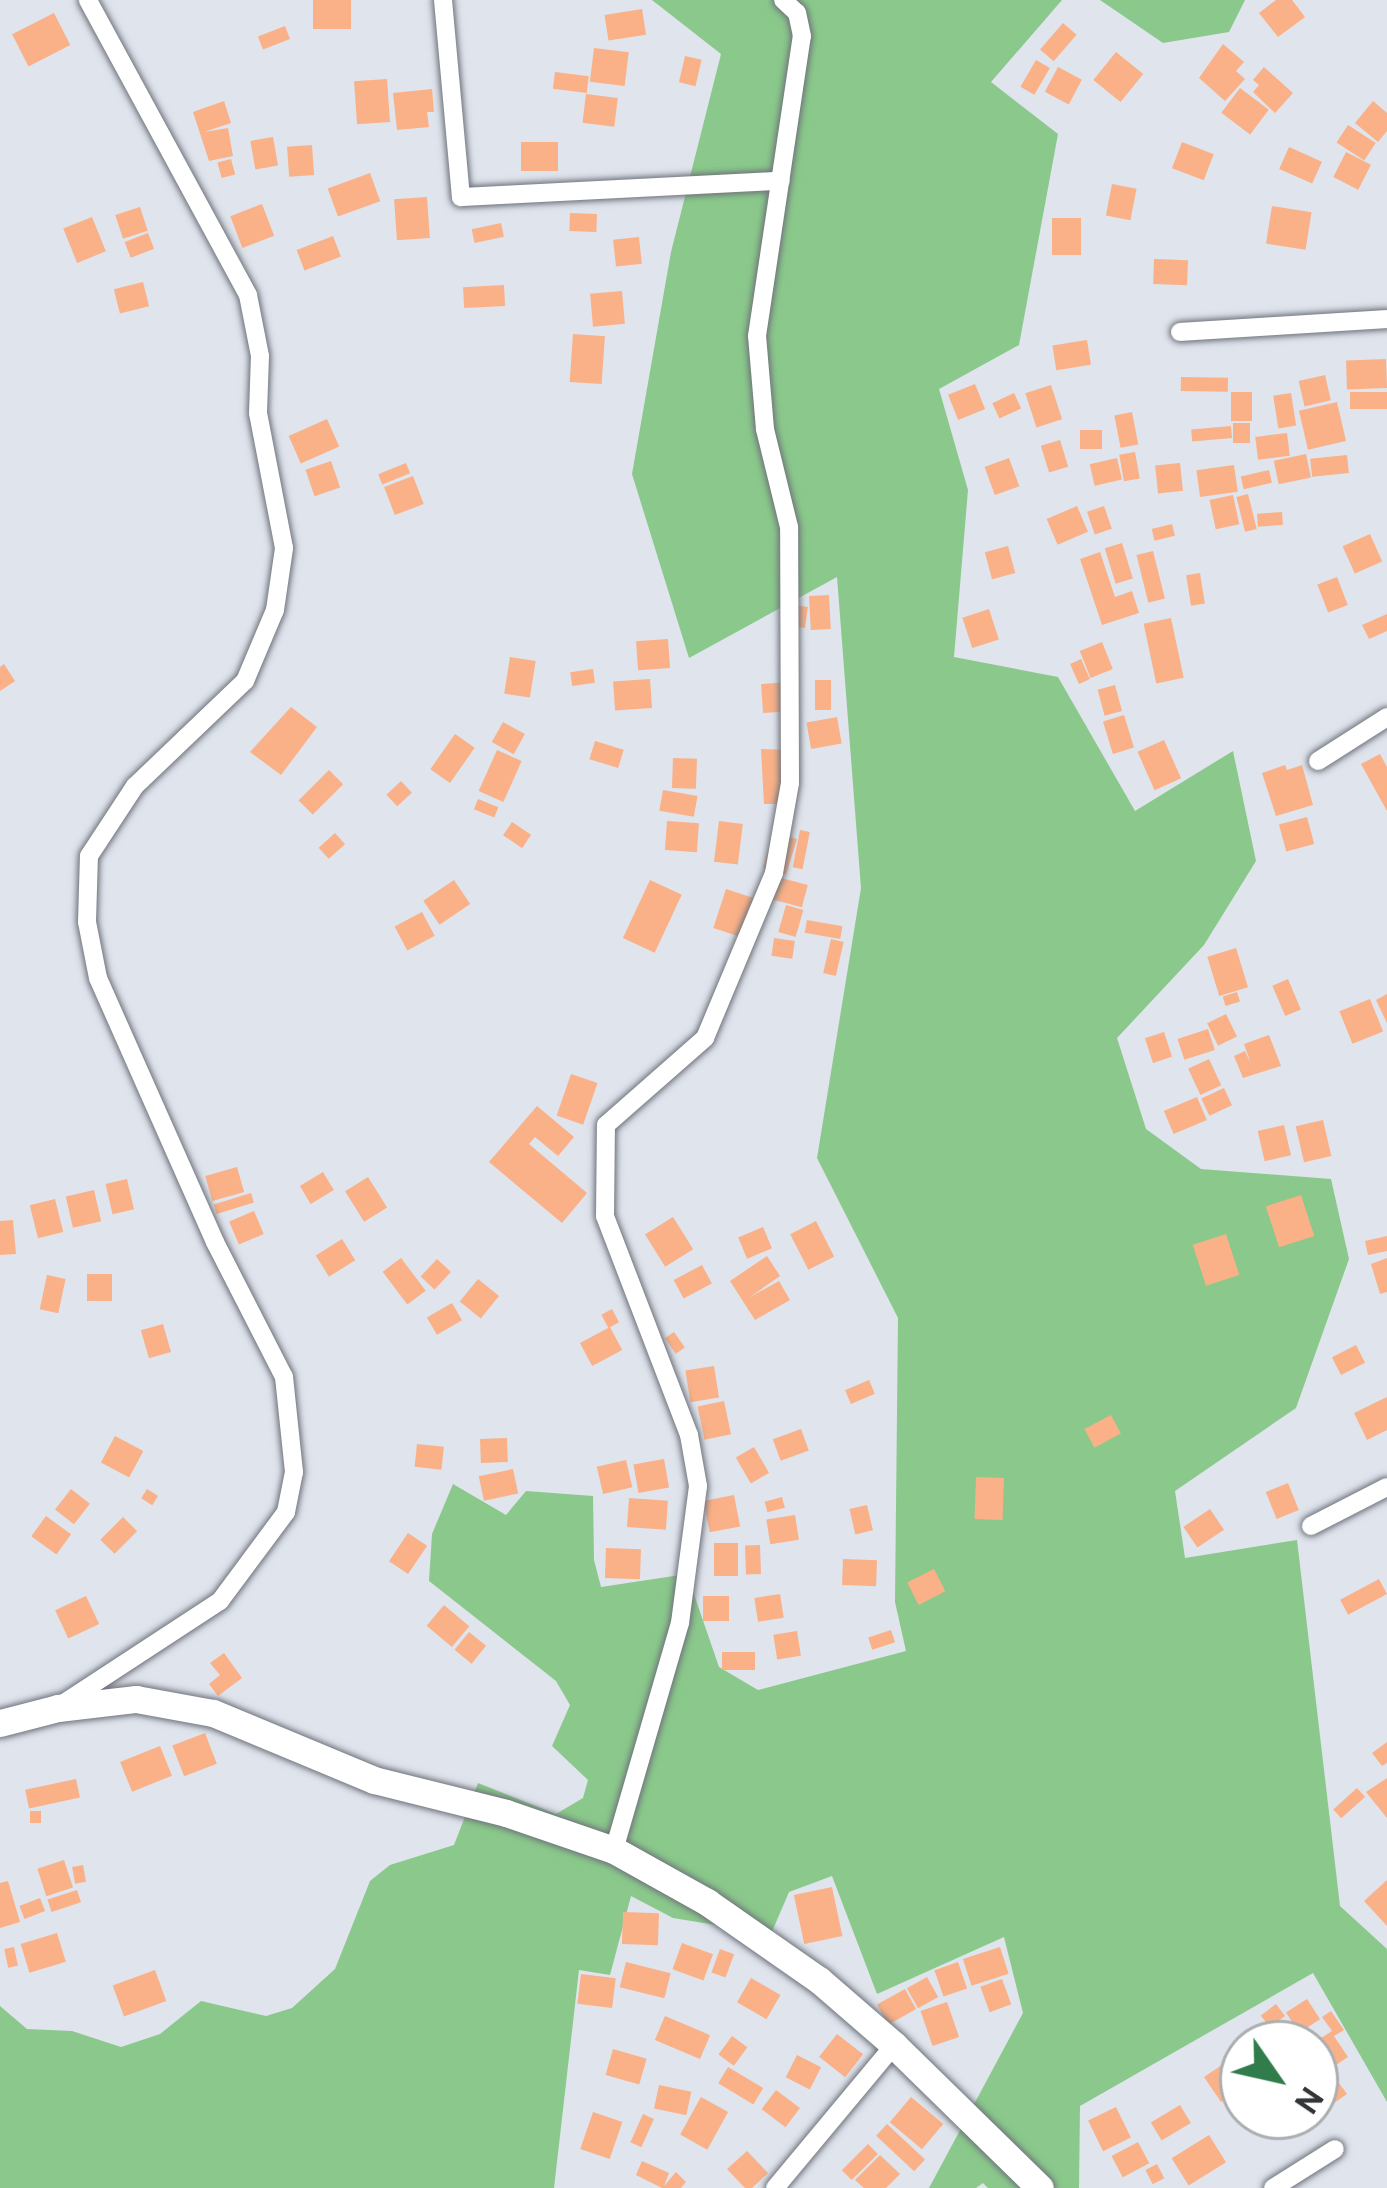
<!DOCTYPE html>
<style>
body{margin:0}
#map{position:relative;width:1387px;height:2188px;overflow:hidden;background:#dfe4ed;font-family:Overpass,sans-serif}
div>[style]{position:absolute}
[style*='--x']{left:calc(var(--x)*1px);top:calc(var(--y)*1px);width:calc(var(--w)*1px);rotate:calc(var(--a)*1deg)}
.green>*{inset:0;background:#8ac98b}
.building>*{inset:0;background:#fab188;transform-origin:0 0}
.roads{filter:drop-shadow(0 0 3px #6f737b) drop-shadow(0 0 3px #6f737b)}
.street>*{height:18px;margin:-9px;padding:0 9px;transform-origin:9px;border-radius:9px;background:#fff}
.secondary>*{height:27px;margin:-13.5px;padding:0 13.5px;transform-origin:13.5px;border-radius:13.5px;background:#fff}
span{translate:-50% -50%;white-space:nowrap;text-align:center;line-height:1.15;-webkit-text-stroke:12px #fff;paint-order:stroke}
.north{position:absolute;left:1219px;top:2020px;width:120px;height:120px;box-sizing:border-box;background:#fff;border:3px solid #adaeb0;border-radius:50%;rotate:124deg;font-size:33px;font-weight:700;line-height:48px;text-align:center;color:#333539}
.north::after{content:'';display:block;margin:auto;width:42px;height:54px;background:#307c4b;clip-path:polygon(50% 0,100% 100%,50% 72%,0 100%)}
</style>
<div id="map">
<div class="green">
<div style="clip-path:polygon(652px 0,1062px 0,991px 82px,1058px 134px,1019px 345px,939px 389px,968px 490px,954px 657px,1058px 677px,1135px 811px,1233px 751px,1256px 861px,1204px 945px,1117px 1038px,1146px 1129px,1201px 1169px,1331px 1179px,1349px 1259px,1296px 1408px,1175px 1491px,1185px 1558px,1297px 1540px,1340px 1906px,1387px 1949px,1387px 2102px,1313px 1973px,1080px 2106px,1079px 2188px,988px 2188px,983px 2183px,976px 2188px,929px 2188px,1023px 2013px,1004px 1937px,877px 1994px,832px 1876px,789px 1892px,771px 1934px,673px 1918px,631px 1896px,610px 1975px,579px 1970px,554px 2188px,0 2188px,0 2006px,27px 2029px,72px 2031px,121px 2047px,160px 2034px,201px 2001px,266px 2016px,292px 2008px,335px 1969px,370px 1881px,390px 1865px,454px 1845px,478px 1783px,556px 1814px,583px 1798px,588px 1780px,552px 1746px,570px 1705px,556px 1681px,429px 1581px,432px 1534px,453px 1484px,506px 1515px,526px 1491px,593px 1496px,594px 1560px,601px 1587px,687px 1574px,719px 1667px,758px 1690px,906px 1651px,895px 1602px,898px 1318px,817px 1158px,861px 888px,837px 577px,689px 658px,632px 474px,671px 252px,721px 54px)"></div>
<div style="clip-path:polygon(1100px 0,1245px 0,1229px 32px,1163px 43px)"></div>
</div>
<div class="building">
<div style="left:313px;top:0;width:38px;height:29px"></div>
<div style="clip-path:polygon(1276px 0,1292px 0,1305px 17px,1278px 37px,1259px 13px)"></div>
<div style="left:642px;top:9px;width:26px;height:38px;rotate:81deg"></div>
<div style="left:54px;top:13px;width:36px;height:47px;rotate:63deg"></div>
<div style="left:1063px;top:23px;width:18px;height:35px;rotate:41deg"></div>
<div style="left:285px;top:26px;width:14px;height:29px;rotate:69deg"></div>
<div style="clip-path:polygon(1223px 44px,1244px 62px,1236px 71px,1245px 79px,1225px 101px,1199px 78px)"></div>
<div style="left:594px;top:48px;width:35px;height:34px;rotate:7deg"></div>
<div style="left:1116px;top:52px;width:35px;height:36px;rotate:39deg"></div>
<div style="left:685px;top:56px;width:17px;height:27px;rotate:13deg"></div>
<div style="left:1036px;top:60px;width:16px;height:31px;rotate:30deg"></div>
<div style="left:1058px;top:67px;width:27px;height:28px;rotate:28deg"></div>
<div style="clip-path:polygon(1264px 67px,1293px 93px,1275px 113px,1253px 92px,1259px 85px,1253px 80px)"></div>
<div style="left:555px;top:72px;width:34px;height:17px;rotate:7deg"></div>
<div style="left:387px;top:79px;width:43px;height:33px;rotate:86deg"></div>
<div style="left:1240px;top:88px;width:36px;height:31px;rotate:37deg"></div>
<div style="clip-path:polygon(432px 89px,434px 112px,427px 112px,429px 127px,397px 130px,393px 93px)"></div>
<div style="left:586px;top:94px;width:32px;height:29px;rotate:7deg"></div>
<div style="clip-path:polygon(224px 101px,231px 123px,204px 132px,228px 128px,233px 156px,209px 161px,193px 112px)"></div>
<div style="clip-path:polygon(1373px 101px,1387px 113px,1387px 131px,1378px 142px,1355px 123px)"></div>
<div style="left:1348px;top:125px;width:33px;height:21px;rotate:33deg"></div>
<div style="left:273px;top:137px;width:29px;height:23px;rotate:80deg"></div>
<div style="left:521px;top:142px;width:37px;height:29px"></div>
<div style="left:1182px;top:142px;width:34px;height:28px;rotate:21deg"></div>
<div style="left:312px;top:145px;width:30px;height:25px;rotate:86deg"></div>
<div style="left:1289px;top:147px;width:36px;height:24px;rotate:24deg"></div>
<div style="left:1346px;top:152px;width:28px;height:28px;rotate:27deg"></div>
<div style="left:231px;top:159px;width:16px;height:14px;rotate:75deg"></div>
<div style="left:370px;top:173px;width:30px;height:45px;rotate:70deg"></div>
<div style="left:1112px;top:184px;width:25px;height:32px;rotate:11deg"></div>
<div style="left:427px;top:197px;width:41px;height:33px;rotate:86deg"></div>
<div style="left:262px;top:204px;width:34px;height:34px;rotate:69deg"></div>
<div style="left:1272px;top:206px;width:40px;height:38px;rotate:9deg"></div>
<div style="left:140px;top:207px;width:25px;height:26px;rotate:72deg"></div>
<div style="left:570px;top:213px;width:27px;height:18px;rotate:2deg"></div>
<div style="left:92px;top:217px;width:37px;height:31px;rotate:68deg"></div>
<div style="left:1052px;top:218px;width:29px;height:37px"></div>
<div style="left:501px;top:223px;width:14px;height:30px;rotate:78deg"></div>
<div style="left:148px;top:233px;width:17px;height:25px;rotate:69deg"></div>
<div style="left:333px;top:236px;width:22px;height:39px;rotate:69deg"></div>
<div style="left:639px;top:237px;width:27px;height:26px;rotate:84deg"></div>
<div style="left:1154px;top:259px;width:34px;height:25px;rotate:2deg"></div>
<div style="left:143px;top:282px;width:25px;height:30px;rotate:76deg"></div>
<div style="left:504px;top:285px;width:21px;height:41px;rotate:87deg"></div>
<div style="left:622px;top:291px;width:33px;height:32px;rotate:85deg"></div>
<div style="left:573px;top:334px;width:32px;height:48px;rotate:4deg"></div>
<div style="left:1087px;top:340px;width:25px;height:35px;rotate:81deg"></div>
<div style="left:1386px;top:359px;width:29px;height:40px;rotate:88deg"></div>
<div style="left:1325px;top:375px;width:26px;height:27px;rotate:77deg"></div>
<div style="left:1181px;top:377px;width:47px;height:14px;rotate:1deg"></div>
<div style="left:975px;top:384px;width:27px;height:29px;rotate:68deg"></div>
<div style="left:1051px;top:385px;width:36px;height:27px;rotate:72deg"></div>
<div style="left:1231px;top:392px;width:21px;height:29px"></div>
<div style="left:1387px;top:392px;width:17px;height:37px;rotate:90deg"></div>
<div style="left:1014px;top:393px;width:17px;height:24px;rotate:65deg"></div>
<div style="left:1291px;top:393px;width:33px;height:18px;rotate:81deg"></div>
<div style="left:1337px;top:402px;width:40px;height:39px;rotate:77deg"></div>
<div style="left:1132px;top:412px;width:33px;height:18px;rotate:79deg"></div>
<div style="left:327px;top:419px;width:30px;height:42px;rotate:66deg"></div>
<div style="left:1250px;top:423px;width:20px;height:17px;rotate:90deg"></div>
<div style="left:1231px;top:426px;width:12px;height:40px;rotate:85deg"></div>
<div style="left:1080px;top:430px;width:22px;height:19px"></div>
<div style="left:1287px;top:433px;width:23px;height:32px;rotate:83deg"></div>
<div style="left:1060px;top:440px;width:28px;height:20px;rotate:73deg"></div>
<div style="left:1135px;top:452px;width:27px;height:16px;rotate:80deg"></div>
<div style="left:1306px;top:454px;width:24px;height:33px;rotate:78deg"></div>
<div style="left:1347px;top:455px;width:18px;height:37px;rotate:84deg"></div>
<div style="left:1009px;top:458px;width:30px;height:26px;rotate:70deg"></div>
<div style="left:1117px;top:458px;width:22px;height:28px;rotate:77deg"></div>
<div style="left:331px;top:461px;width:28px;height:27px;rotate:71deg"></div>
<div style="left:406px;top:463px;width:11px;height:30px;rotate:68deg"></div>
<div style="left:1180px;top:463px;width:28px;height:25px;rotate:84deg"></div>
<div style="left:1234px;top:465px;width:27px;height:38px;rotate:82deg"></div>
<div style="left:1269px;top:470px;width:13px;height:29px;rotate:77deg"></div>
<div style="left:413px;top:476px;width:30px;height:31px;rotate:69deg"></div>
<div style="left:1248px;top:494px;width:36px;height:12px;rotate:76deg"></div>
<div style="left:1233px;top:495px;width:30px;height:24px;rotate:78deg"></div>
<div style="left:1077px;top:506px;width:28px;height:33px;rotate:67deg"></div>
<div style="left:1104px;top:506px;width:24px;height:18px;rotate:71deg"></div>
<div style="left:1282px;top:512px;width:13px;height:25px;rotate:86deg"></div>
<div style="left:1172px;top:524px;width:12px;height:21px;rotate:76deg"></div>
<div style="left:1370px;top:534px;width:30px;height:30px;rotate:66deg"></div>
<div style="left:1122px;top:543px;width:37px;height:18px;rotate:73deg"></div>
<div style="left:1008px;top:546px;width:28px;height:24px;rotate:75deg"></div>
<div style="left:1153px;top:551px;width:49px;height:17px;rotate:76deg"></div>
<div style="clip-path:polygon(1100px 552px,1115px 597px,1132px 591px,1139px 613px,1102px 625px,1080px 559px)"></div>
<div style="left:1200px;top:573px;width:31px;height:14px;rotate:81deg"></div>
<div style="left:1337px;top:577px;width:30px;height:21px;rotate:69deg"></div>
<div style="left:829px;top:595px;width:34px;height:20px;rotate:87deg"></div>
<div style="left:793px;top:605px;width:15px;height:21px;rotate:8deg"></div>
<div style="left:989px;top:609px;width:32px;height:28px;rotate:72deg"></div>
<div style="clip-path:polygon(1387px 614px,1387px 631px,1369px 639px,1362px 625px)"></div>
<div style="left:1171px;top:618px;width:61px;height:28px;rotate:78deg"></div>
<div style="left:668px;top:639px;width:29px;height:32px;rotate:86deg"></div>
<div style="left:1102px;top:642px;width:29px;height:24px;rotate:68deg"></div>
<div style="left:510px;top:657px;width:26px;height:37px;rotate:9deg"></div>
<div style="left:1081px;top:659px;width:22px;height:12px;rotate:66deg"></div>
<div style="clip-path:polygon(4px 664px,15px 681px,0 691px,0 667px)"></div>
<div style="left:593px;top:669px;width:14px;height:23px;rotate:82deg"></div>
<div style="left:650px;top:679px;width:29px;height:37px;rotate:86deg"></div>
<div style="left:815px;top:680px;width:16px;height:30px"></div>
<div style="left:791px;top:682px;width:29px;height:30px;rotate:86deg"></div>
<div style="left:1115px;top:685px;width:27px;height:18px;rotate:75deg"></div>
<div style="clip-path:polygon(291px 707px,317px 727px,281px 775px,250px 752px)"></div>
<div style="left:1124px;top:715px;width:34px;height:22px;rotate:73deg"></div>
<div style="left:837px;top:717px;width:27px;height:31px;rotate:80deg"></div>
<div style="left:503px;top:722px;width:25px;height:23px;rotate:29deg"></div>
<div style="left:455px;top:734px;width:24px;height:43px;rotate:35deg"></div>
<div style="left:1164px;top:740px;width:42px;height:29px;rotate:66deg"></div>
<div style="left:595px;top:741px;width:30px;height:19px;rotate:17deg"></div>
<div style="clip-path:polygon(761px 749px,789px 750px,787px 804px,764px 804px)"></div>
<div style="left:497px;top:750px;width:27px;height:45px;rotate:24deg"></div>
<div style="clip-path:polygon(1380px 754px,1387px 767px,1387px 811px,1361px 764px)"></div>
<div style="left:673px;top:758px;width:24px;height:30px;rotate:2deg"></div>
<div style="clip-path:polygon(1285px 765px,1287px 770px,1302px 765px,1313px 805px,1276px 816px,1262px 773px)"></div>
<div style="left:329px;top:770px;width:20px;height:43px;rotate:45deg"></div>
<div style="left:401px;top:781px;width:16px;height:20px;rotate:47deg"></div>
<div style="left:663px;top:790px;width:35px;height:21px;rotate:10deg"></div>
<div style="left:478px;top:799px;width:22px;height:11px;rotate:22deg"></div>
<div style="left:1307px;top:817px;width:28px;height:29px;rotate:75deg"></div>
<div style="left:667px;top:821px;width:32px;height:29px;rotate:4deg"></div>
<div style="left:719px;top:821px;width:24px;height:41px;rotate:7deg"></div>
<div style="left:512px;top:822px;width:23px;height:16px;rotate:34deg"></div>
<div style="left:800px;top:830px;width:10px;height:38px;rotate:11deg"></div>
<div style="left:774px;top:832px;width:24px;height:37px;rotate:17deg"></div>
<div style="left:335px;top:833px;width:15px;height:22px;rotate:48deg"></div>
<div style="left:774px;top:876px;width:35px;height:23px;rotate:15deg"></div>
<div style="left:454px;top:880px;width:29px;height:37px;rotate:56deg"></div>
<div style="left:650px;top:880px;width:35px;height:64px;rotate:25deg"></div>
<div style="left:726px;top:889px;width:29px;height:41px;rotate:18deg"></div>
<div style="left:786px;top:905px;width:18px;height:28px;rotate:16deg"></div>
<div style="left:422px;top:912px;width:27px;height:31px;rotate:62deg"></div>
<div style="left:807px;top:920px;width:36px;height:13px;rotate:10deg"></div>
<div style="left:774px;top:938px;width:21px;height:18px;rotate:8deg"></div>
<div style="left:831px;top:939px;width:13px;height:35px;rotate:13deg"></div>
<div style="left:1236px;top:948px;width:41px;height:30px;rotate:73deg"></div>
<div style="left:1288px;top:979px;width:33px;height:17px;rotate:67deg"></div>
<div style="left:1237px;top:992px;width:10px;height:15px;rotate:73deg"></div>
<div style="clip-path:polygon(1387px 994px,1387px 1023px,1376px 1000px)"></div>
<div style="left:1370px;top:999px;width:35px;height:33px;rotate:68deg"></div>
<div style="left:1226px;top:1014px;width:25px;height:21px;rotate:64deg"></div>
<div style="left:1208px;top:1029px;width:22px;height:32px;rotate:72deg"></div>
<div style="left:1164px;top:1032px;width:26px;height:20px;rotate:72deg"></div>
<div style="clip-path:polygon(1269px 1035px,1281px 1066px,1243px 1078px,1234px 1056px,1245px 1051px,1251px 1064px,1244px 1044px)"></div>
<div style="left:1209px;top:1059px;width:29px;height:23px;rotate:65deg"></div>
<div style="left:571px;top:1074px;width:28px;height:44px;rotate:19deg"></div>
<div style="left:1224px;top:1088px;width:19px;height:25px;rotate:65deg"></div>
<div style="left:1197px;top:1097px;width:25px;height:36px;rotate:67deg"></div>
<div style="clip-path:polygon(537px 1106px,574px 1137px,558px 1156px,535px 1137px,529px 1144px,587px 1193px,562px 1223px,489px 1162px)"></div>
<div style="left:1323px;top:1120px;width:37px;height:28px;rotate:77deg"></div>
<div style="left:1284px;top:1125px;width:31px;height:27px;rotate:77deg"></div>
<div style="left:237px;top:1167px;width:26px;height:33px;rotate:74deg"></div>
<div style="left:323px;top:1172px;width:21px;height:27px;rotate:59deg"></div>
<div style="left:368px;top:1177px;width:36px;height:27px;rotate:58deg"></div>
<div style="left:127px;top:1179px;width:31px;height:22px;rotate:77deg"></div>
<div style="left:94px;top:1190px;width:32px;height:29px;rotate:77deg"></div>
<div style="left:251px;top:1193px;width:10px;height:39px;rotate:73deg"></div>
<div style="left:1301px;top:1195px;width:43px;height:37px;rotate:72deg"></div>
<div style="left:55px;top:1199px;width:34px;height:26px;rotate:76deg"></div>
<div style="left:254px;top:1211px;width:25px;height:27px;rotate:67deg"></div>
<div style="left:673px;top:1217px;width:38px;height:33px;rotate:58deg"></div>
<div style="clip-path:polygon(13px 1220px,16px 1254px,0 1255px,0 1221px)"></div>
<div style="left:816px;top:1221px;width:40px;height:29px;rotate:63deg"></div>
<div style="left:763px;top:1227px;width:23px;height:27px;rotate:67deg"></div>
<div style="left:1226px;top:1234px;width:43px;height:35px;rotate:72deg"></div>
<div style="clip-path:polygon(1387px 1236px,1387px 1251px,1368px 1255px,1365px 1241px)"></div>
<div style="left:342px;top:1239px;width:25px;height:31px;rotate:58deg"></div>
<div style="clip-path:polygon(767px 1256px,780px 1276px,750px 1297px,779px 1281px,790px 1300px,755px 1320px,730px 1281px)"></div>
<div style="left:401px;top:1258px;width:41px;height:23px;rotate:53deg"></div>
<div style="clip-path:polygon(1387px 1258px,1387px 1292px,1380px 1294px,1371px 1264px)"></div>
<div style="left:437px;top:1259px;width:19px;height:24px;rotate:43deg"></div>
<div style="left:702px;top:1265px;width:21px;height:32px;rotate:62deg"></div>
<div style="left:87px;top:1274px;width:25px;height:27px"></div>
<div style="left:47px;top:1275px;width:19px;height:35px;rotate:12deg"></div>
<div style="left:478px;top:1279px;width:27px;height:29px;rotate:39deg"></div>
<div style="left:452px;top:1303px;width:20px;height:29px;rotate:60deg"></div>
<div style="left:612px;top:1309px;width:15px;height:12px;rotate:62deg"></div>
<div style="left:163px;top:1324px;width:29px;height:23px;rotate:74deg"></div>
<div style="left:610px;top:1327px;width:26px;height:34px;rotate:62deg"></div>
<div style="left:674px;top:1332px;width:19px;height:11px;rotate:55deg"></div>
<div style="left:1356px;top:1345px;width:20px;height:27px;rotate:63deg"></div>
<div style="left:714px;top:1366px;width:32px;height:29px;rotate:81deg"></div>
<div style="left:869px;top:1380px;width:15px;height:26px;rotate:67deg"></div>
<div style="clip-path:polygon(1387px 1397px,1387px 1430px,1367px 1440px,1354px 1413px)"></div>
<div style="left:724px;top:1401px;width:34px;height:27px;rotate:78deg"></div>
<div style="left:1111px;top:1415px;width:21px;height:30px;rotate:62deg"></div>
<div style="left:801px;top:1429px;width:23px;height:30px;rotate:70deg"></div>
<div style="left:115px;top:1436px;width:32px;height:30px;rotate:28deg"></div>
<div style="left:507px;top:1438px;width:24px;height:27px;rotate:88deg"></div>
<div style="left:417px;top:1444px;width:27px;height:23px;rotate:6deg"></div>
<div style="left:754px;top:1447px;width:30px;height:21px;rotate:60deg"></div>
<div style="left:664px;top:1459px;width:29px;height:31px;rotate:80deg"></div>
<div style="left:626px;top:1460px;width:28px;height:30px;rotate:77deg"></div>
<div style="left:513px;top:1469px;width:25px;height:35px;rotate:78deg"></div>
<div style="left:976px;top:1477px;width:28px;height:42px;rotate:2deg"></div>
<div style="left:1288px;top:1483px;width:29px;height:24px;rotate:68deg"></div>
<div style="left:71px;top:1489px;width:24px;height:26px;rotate:38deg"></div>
<div style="left:147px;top:1489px;width:13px;height:11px;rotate:32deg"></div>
<div style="left:734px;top:1495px;width:32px;height:31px;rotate:79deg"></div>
<div style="left:782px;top:1497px;width:11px;height:18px;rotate:75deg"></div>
<div style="left:629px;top:1498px;width:39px;height:29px;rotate:4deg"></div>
<div style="left:867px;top:1505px;width:26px;height:18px;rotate:77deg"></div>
<div style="left:1210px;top:1509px;width:25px;height:32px;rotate:56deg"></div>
<div style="left:795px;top:1515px;width:25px;height:29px;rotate:81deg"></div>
<div style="left:46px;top:1516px;width:31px;height:25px;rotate:36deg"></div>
<div style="left:123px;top:1517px;width:20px;height:32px;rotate:45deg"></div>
<div style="left:408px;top:1533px;width:23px;height:34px;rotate:34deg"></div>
<div style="left:714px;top:1543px;width:24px;height:33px"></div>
<div style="left:760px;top:1545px;width:29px;height:15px;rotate:88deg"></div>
<div style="left:606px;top:1548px;width:35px;height:30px;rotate:2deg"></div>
<div style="left:843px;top:1559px;width:34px;height:26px;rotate:2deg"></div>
<div style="left:934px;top:1569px;width:25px;height:30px;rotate:63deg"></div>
<div style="left:1379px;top:1579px;width:17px;height:44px;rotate:62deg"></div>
<div style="left:780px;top:1594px;width:24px;height:26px;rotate:81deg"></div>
<div style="left:86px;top:1596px;width:31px;height:34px;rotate:65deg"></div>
<div style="left:729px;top:1596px;width:25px;height:26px;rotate:90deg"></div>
<div style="left:444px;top:1605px;width:33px;height:27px;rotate:40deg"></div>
<div style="left:891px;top:1630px;width:13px;height:24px;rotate:72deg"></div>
<div style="left:797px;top:1631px;width:25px;height:24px;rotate:81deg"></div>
<div style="left:469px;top:1632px;width:22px;height:23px;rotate:39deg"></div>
<div style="left:722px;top:1652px;width:33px;height:18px"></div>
<div style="clip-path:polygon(224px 1653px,242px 1678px,218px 1696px,209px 1684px,220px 1675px,210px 1663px)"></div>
<div style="left:205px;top:1733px;width:33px;height:35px;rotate:69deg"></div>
<div style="clip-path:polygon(1387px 1742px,1387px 1763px,1382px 1766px,1372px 1753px)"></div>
<div style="left:160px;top:1746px;width:32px;height:43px;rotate:68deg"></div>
<div style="clip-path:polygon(1387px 1778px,1387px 1818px,1366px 1792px)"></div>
<div style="left:76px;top:1779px;width:19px;height:52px;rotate:78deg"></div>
<div style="left:1357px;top:1788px;width:12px;height:32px;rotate:48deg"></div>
<div style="left:30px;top:1811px;width:11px;height:12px"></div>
<div style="left:64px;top:1860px;width:29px;height:28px;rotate:72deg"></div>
<div style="left:83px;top:1865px;width:17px;height:11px;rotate:80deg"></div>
<div style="clip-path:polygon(1387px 1880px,1387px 1926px,1364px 1901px)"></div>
<div style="clip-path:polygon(8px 1881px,20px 1922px,0 1928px,0 1883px)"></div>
<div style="left:832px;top:1887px;width:50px;height:39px;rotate:78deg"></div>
<div style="left:77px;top:1890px;width:13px;height:31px;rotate:72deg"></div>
<div style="left:40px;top:1898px;width:14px;height:22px;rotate:69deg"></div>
<div style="left:623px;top:1912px;width:36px;height:32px;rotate:2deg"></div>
<div style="left:57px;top:1933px;width:30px;height:38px;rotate:73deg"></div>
<div style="left:682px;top:1943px;width:33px;height:28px;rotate:20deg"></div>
<div style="left:14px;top:1947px;width:19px;height:10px;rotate:78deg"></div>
<div style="left:1000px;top:1947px;width:28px;height:39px;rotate:72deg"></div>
<div style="left:720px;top:1949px;width:15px;height:25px;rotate:20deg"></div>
<div style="left:626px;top:1962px;width:46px;height:26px;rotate:14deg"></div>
<div style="left:958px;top:1962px;width:28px;height:25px;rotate:71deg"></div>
<div style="left:155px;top:1970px;width:33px;height:45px;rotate:70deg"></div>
<div style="left:581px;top:1974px;width:35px;height:30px;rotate:7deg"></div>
<div style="left:927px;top:1977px;width:23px;height:23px;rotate:61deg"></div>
<div style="left:751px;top:1978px;width:34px;height:28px;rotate:30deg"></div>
<div style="left:1002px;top:1979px;width:27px;height:23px;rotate:70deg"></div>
<div style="left:905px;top:1989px;width:23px;height:32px;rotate:61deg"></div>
<div style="left:1307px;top:1999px;width:24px;height:25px;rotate:57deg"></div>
<div style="left:947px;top:2002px;width:37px;height:28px;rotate:71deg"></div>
<div style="left:1276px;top:2004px;width:15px;height:19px;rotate:53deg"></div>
<div style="clip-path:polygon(1331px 2011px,1344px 2030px,1334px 2036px,1348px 2057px,1324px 2073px,1315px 2058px,1315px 2042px,1332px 2031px,1322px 2017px)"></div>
<div style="left:665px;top:2016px;width:49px;height:26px;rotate:23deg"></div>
<div style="left:837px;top:2034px;width:33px;height:29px;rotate:38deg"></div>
<div style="left:732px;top:2036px;width:19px;height:23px;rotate:36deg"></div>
<div style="left:613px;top:2049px;width:35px;height:27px;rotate:16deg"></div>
<div style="clip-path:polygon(1243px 2051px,1243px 2088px,1221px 2102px,1204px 2077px)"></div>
<div style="left:797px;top:2055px;width:27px;height:25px;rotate:27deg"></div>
<div style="left:728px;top:2067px;width:41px;height:19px;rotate:31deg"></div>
<div style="clip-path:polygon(1330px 2071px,1347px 2094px,1318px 2114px,1315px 2082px)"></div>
<div style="left:659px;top:2085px;width:33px;height:24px;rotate:12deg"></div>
<div style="left:776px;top:2090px;width:30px;height:24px;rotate:37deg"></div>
<div style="left:701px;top:2097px;width:31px;height:43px;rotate:29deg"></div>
<div style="left:911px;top:2097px;width:42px;height:33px;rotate:40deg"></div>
<div style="left:1180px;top:2105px;width:21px;height:34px;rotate:59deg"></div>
<div style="left:1116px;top:2107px;width:34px;height:31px;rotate:64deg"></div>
<div style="left:593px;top:2112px;width:31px;height:39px;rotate:19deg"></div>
<div style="left:643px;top:2114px;width:12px;height:31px;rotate:24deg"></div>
<div style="left:887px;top:2124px;width:52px;height:16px;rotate:43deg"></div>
<div style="left:1209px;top:2135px;width:32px;height:44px;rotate:58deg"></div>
<div style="left:1138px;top:2142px;width:24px;height:30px;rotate:62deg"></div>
<div style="left:868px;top:2144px;width:14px;height:37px;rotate:45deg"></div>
<div style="clip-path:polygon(747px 2151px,768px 2173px,752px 2188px,745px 2188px,727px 2169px)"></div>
<div style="clip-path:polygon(880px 2155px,900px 2174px,886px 2188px,864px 2188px,855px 2180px)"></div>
<div style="clip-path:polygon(642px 2161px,669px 2173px,664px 2186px,676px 2172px,686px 2182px,681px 2188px,662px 2188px,636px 2175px)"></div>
<div style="left:1157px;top:2164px;width:16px;height:13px;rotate:63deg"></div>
</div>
<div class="roads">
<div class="street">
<div style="--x:443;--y:0;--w:198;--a:84.8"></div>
<div style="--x:461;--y:197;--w:320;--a:-2.9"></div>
<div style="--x:1180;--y:332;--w:207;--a:-3.6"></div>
<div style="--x:1318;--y:761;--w:82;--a:-32.5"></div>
<div style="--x:1311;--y:1526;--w:85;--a:-27.2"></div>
<div style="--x:61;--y:1705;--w:190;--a:-33.2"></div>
<div style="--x:220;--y:1601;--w:111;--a:-53.4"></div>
<div style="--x:286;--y:1512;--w:41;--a:-78.7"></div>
<div style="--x:294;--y:1472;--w:96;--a:-96"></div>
<div style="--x:284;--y:1377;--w:152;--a:-117.1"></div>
<div style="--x:215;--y:1242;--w:289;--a:-113.9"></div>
<div style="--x:98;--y:978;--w:57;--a:-101.1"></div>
<div style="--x:87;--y:922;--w:66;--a:-88.3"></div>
<div style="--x:89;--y:856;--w:84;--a:-56.7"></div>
<div style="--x:135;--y:786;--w:152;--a:-43.7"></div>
<div style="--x:245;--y:681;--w:77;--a:-67.1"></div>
<div style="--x:275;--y:610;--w:63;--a:-81.7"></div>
<div style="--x:284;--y:548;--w:137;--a:-100.9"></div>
<div style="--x:258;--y:413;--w:57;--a:-88"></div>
<div style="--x:260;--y:356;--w:62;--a:-101.1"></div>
<div style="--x:248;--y:295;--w:336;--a:-118.5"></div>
<div style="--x:614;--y:1850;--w:236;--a:-73.8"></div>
<div style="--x:680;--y:1623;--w:138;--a:-82.5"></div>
<div style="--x:698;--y:1486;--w:52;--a:-100"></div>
<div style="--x:689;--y:1435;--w:235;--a:-111"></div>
<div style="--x:605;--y:1216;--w:91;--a:-89.4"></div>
<div style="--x:606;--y:1125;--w:132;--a:-41.3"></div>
<div style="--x:705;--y:1038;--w:179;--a:-67.3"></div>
<div style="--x:774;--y:873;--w:91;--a:-79.9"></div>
<div style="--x:790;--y:783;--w:256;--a:-90.2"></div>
<div style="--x:789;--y:527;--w:101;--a:-103.8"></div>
<div style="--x:765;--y:429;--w:93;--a:-94.9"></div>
<div style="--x:757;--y:336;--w:303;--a:-81.5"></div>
<div style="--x:802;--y:36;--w:24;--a:-102"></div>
<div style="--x:797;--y:13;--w:19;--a:-137"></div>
<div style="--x:775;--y:2188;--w:186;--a:-50.2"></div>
<div style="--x:1273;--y:2188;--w:73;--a:-32.2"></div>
</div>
<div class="secondary">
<div style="--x:0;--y:1723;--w:60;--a:-14.5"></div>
<div style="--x:58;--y:1708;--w:79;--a:-6.6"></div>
<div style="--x:136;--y:1699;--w:78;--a:10.3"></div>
<div style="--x:213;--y:1713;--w:174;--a:22.6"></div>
<div style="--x:374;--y:1780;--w:136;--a:14"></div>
<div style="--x:506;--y:1813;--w:114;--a:18.9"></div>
<div style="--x:614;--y:1850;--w:107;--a:29.2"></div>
<div style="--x:707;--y:1902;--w:136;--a:34.9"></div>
<div style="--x:819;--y:1980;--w:99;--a:40.9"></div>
<div style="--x:894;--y:2045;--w:204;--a:44.4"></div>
</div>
</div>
<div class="north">N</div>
</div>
